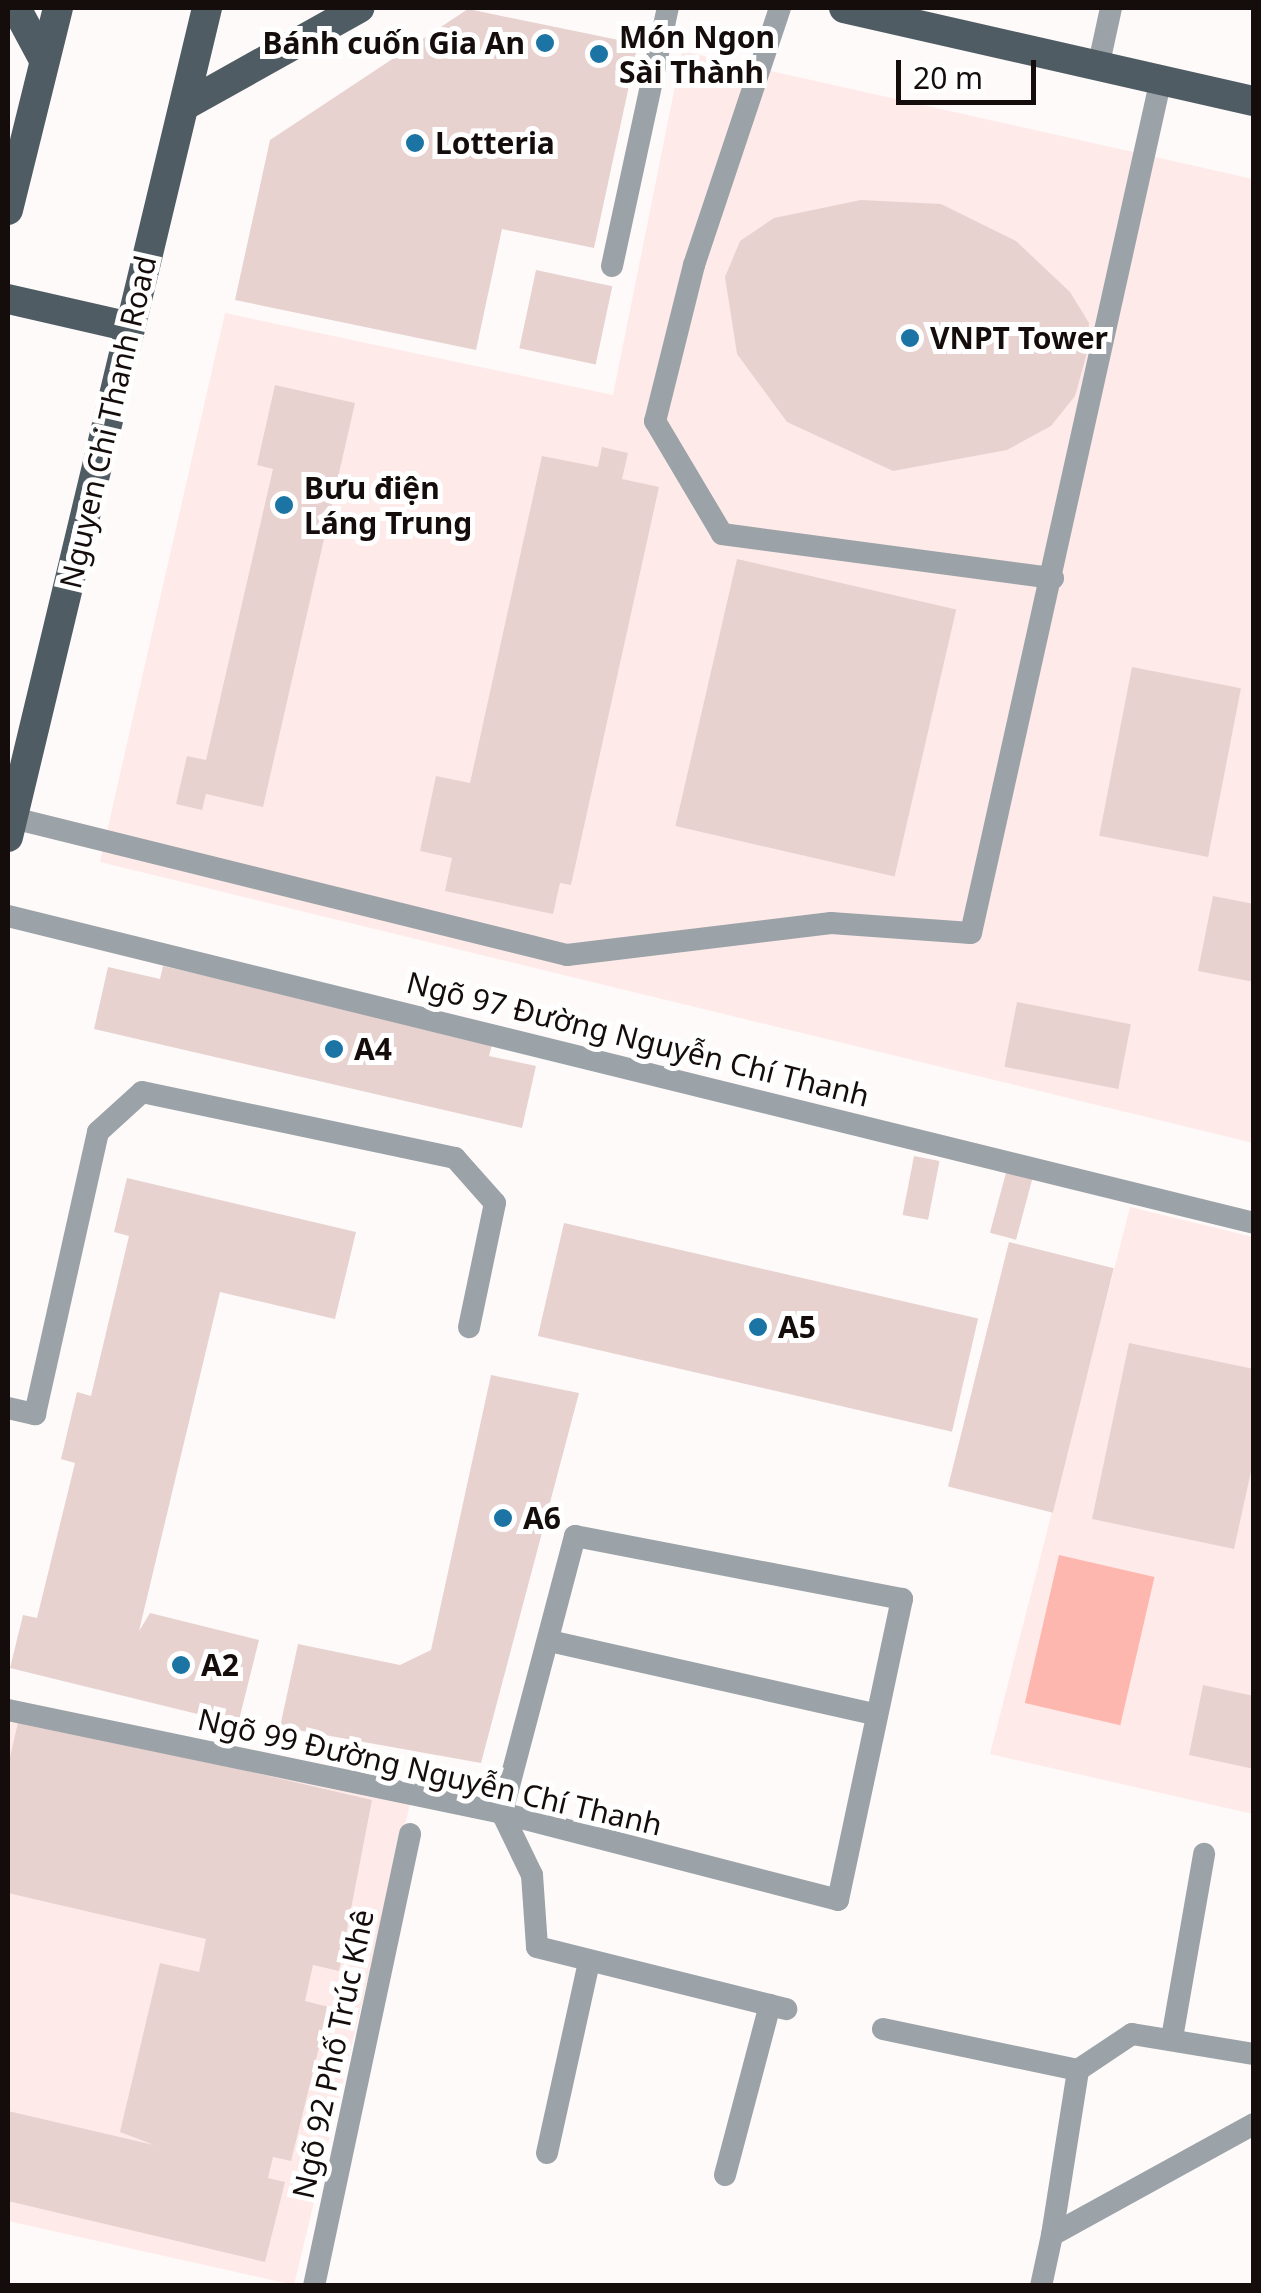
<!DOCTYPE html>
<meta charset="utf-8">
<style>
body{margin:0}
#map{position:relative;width:1261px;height:2293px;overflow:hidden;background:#fefaf9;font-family:"Noto Sans",sans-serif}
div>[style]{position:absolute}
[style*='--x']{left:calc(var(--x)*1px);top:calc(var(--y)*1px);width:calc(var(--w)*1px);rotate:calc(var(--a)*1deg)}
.built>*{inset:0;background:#feebe9}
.green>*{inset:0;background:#feb7ae;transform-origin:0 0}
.building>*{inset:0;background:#e7d2d0;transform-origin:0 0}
.lane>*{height:22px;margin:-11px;padding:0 11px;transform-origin:11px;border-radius:11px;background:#9ca3a8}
.primary>*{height:30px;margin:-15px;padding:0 15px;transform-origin:15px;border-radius:15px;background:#505c64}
.dots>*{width:28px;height:28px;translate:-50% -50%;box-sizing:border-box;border:5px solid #fff;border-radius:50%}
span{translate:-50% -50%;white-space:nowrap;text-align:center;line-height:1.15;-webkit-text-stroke:10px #fff;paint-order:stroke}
.poi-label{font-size:30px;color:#140d0c;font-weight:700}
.left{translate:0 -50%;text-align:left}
.right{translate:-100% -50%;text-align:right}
.street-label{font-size:30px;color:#140d0c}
.frame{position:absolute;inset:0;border:10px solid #140d0c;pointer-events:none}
.scale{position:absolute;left:896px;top:60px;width:140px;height:45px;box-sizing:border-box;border:5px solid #140d0c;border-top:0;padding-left:12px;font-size:30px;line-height:35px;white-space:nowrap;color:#140d0c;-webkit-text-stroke:8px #fff;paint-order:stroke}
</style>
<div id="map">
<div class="built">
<div style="clip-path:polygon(682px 51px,1253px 179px,1253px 1143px,100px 862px,225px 313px,613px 395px)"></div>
<div style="clip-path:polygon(1130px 1207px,1253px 1237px,1253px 1814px,990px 1754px)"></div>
<div style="clip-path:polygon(8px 1709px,412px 1796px,294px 2285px,8px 2221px)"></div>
</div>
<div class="green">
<div style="left:1059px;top:1555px;width:98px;height:152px;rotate:13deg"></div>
</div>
<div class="building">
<div style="clip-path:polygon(468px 9px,638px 44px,594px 248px,502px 229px,476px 350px,235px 300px,270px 140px)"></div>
<div style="clip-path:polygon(861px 200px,941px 204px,1016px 241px,1070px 292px,1089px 323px,1087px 353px,1075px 396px,1051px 426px,1007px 450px,893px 471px,787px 422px,737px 354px,725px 277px,740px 241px,774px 218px)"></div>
<div style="left:536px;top:270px;width:78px;height:80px;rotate:12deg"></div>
<div style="clip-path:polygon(275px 385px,355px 403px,263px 807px,206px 794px,202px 810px,176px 804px,187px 756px,206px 760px,273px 469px,257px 465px)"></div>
<div style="clip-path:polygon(602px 447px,628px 453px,622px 479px,659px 487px,571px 885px,560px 883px,553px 914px,445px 891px,452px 858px,420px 851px,436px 776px,470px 783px,542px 456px,598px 467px)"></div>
<div style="left:737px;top:559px;width:225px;height:274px;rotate:13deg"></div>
<div style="left:1132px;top:667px;width:111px;height:172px;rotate:11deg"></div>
<div style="clip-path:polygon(1213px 896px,1254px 904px,1254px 982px,1198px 971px)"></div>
<div style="clip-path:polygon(163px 966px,493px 1041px,489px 1056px,536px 1066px,522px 1128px,94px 1029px,108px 967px,160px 979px)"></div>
<div style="left:1017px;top:1002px;width:116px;height:66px;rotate:11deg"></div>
<div style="left:914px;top:1156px;width:26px;height:60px;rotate:11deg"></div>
<div style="left:1007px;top:1169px;width:27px;height:66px;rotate:15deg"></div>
<div style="clip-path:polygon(127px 1178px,356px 1232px,335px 1319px,220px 1292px,139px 1631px,150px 1613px,259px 1640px,238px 1724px,10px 1668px,23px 1615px,37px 1618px,75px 1463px,61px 1459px,77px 1392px,91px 1396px,129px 1236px,114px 1232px)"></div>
<div style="left:564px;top:1223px;width:425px;height:116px;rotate:13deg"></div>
<div style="left:1009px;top:1242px;width:108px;height:252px;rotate:14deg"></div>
<div style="clip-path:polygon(1129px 1343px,1254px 1369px,1254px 1458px,1234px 1549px,1092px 1519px)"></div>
<div style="clip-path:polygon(491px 1375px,579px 1393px,481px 1763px,280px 1727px,298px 1644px,400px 1665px,431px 1650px)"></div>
<div style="clip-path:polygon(1203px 1685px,1254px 1696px,1254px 1769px,1189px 1755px)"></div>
<div style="clip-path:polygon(19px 1718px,372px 1800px,339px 1971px,313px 1965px,305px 2001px,329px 2007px,291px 2161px,273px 2157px,268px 2178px,285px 2182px,265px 2262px,8px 2201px,8px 2111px,154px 2145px,120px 2132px,160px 1963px,199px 1972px,206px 1939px,8px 1893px,8px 1766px)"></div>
</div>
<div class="lane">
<div style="--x:780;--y:8;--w:271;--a:108.5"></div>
<div style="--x:694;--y:265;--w:161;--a:104"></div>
<div style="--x:655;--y:421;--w:131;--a:59.3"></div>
<div style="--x:722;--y:534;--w:334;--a:7.6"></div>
<div style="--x:1099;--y:63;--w:56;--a:-77.7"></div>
<div style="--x:612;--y:266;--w:264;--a:-77.8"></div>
<div style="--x:13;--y:818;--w:571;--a:13.89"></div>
<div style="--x:567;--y:955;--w:266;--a:-6.9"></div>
<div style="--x:831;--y:923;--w:140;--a:4.1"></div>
<div style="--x:971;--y:933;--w:875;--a:-77.46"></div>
<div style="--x:8;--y:916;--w:1283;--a:13.84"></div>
<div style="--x:8;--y:1408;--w:28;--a:13"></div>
<div style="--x:35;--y:1414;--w:289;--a:-77.4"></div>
<div style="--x:98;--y:1132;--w:59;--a:-42.3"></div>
<div style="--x:142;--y:1092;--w:320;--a:11.9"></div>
<div style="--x:455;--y:1158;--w:60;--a:48.4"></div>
<div style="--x:495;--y:1203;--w:127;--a:101.8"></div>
<div style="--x:554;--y:1642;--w:331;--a:12.7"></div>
<div style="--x:8;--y:1710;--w:505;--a:11.78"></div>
<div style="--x:502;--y:1813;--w:347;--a:14.5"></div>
<div style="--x:838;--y:1900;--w:308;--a:-78"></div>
<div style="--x:902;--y:1599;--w:333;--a:-169.1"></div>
<div style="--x:575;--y:1536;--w:286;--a:104.8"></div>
<div style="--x:502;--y:1813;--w:69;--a:64.2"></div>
<div style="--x:532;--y:1875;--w:72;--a:86"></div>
<div style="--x:537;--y:1947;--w:257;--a:14"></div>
<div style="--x:883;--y:2029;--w:199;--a:11.9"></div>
<div style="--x:1172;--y:2038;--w:187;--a:-80.1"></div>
<div style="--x:547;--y:2153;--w:196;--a:-77.6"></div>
<div style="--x:725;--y:2175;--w:176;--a:-75.2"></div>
<div style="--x:1052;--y:2235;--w:167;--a:-81"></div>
<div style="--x:1078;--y:2070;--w:65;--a:-33.7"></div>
<div style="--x:1132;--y:2034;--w:124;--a:9.3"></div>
<div style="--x:314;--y:2286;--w:462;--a:-78"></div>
<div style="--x:1041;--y:2286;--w:52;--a:-77.8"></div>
<div style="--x:1052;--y:2235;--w:230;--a:-28.8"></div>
</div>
<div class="primary">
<div style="--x:16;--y:8;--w:59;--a:61.7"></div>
<div style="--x:844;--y:8;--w:420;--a:12.8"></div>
<div style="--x:184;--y:106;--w:201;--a:-29.2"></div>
<div style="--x:8;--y:210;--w:208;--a:-76.1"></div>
<div style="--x:8;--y:299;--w:125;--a:12.9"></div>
<div style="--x:8;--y:837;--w:853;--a:-76.5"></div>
</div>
<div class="dots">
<div style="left:545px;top:43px;background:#1b74a3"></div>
<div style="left:599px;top:54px;background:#1b74a3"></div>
<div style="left:415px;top:143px;background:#1b74a3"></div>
<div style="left:910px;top:338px;background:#1b74a3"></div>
<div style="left:284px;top:505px;background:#1b74a3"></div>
<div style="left:334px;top:1049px;background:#1b74a3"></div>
<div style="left:758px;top:1327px;background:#1b74a3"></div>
<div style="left:503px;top:1518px;background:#1b74a3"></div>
<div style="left:181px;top:1665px;background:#1b74a3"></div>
</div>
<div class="poi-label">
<span class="left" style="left:619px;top:54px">Món Ngon<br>Sài Thành</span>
<span class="right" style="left:525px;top:43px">Bánh cuốn Gia An</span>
<span class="left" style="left:435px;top:143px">Lotteria</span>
<span class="left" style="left:930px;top:338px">VNPT Tower</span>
<span class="left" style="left:304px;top:505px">Bưu điện<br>Láng Trung</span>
<span class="left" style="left:354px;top:1049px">A4</span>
<span class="left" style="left:778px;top:1327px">A5</span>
<span class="left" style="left:523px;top:1518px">A6</span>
<span class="left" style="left:201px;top:1665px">A2</span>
</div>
<div class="street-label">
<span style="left:108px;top:422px;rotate:-77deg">Nguyen Chi Thanh Road</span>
<span style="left:638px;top:1039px;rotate:14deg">Ngõ 97 Đường Nguyễn Chí Thanh</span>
<span style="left:430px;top:1772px;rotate:13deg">Ngõ 99 Đường Nguyễn Chí Thanh</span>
<span style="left:333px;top:2054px;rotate:-78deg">Ngõ 92 Phố Trúc Khê</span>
</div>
<div class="frame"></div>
<div class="scale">20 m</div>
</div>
